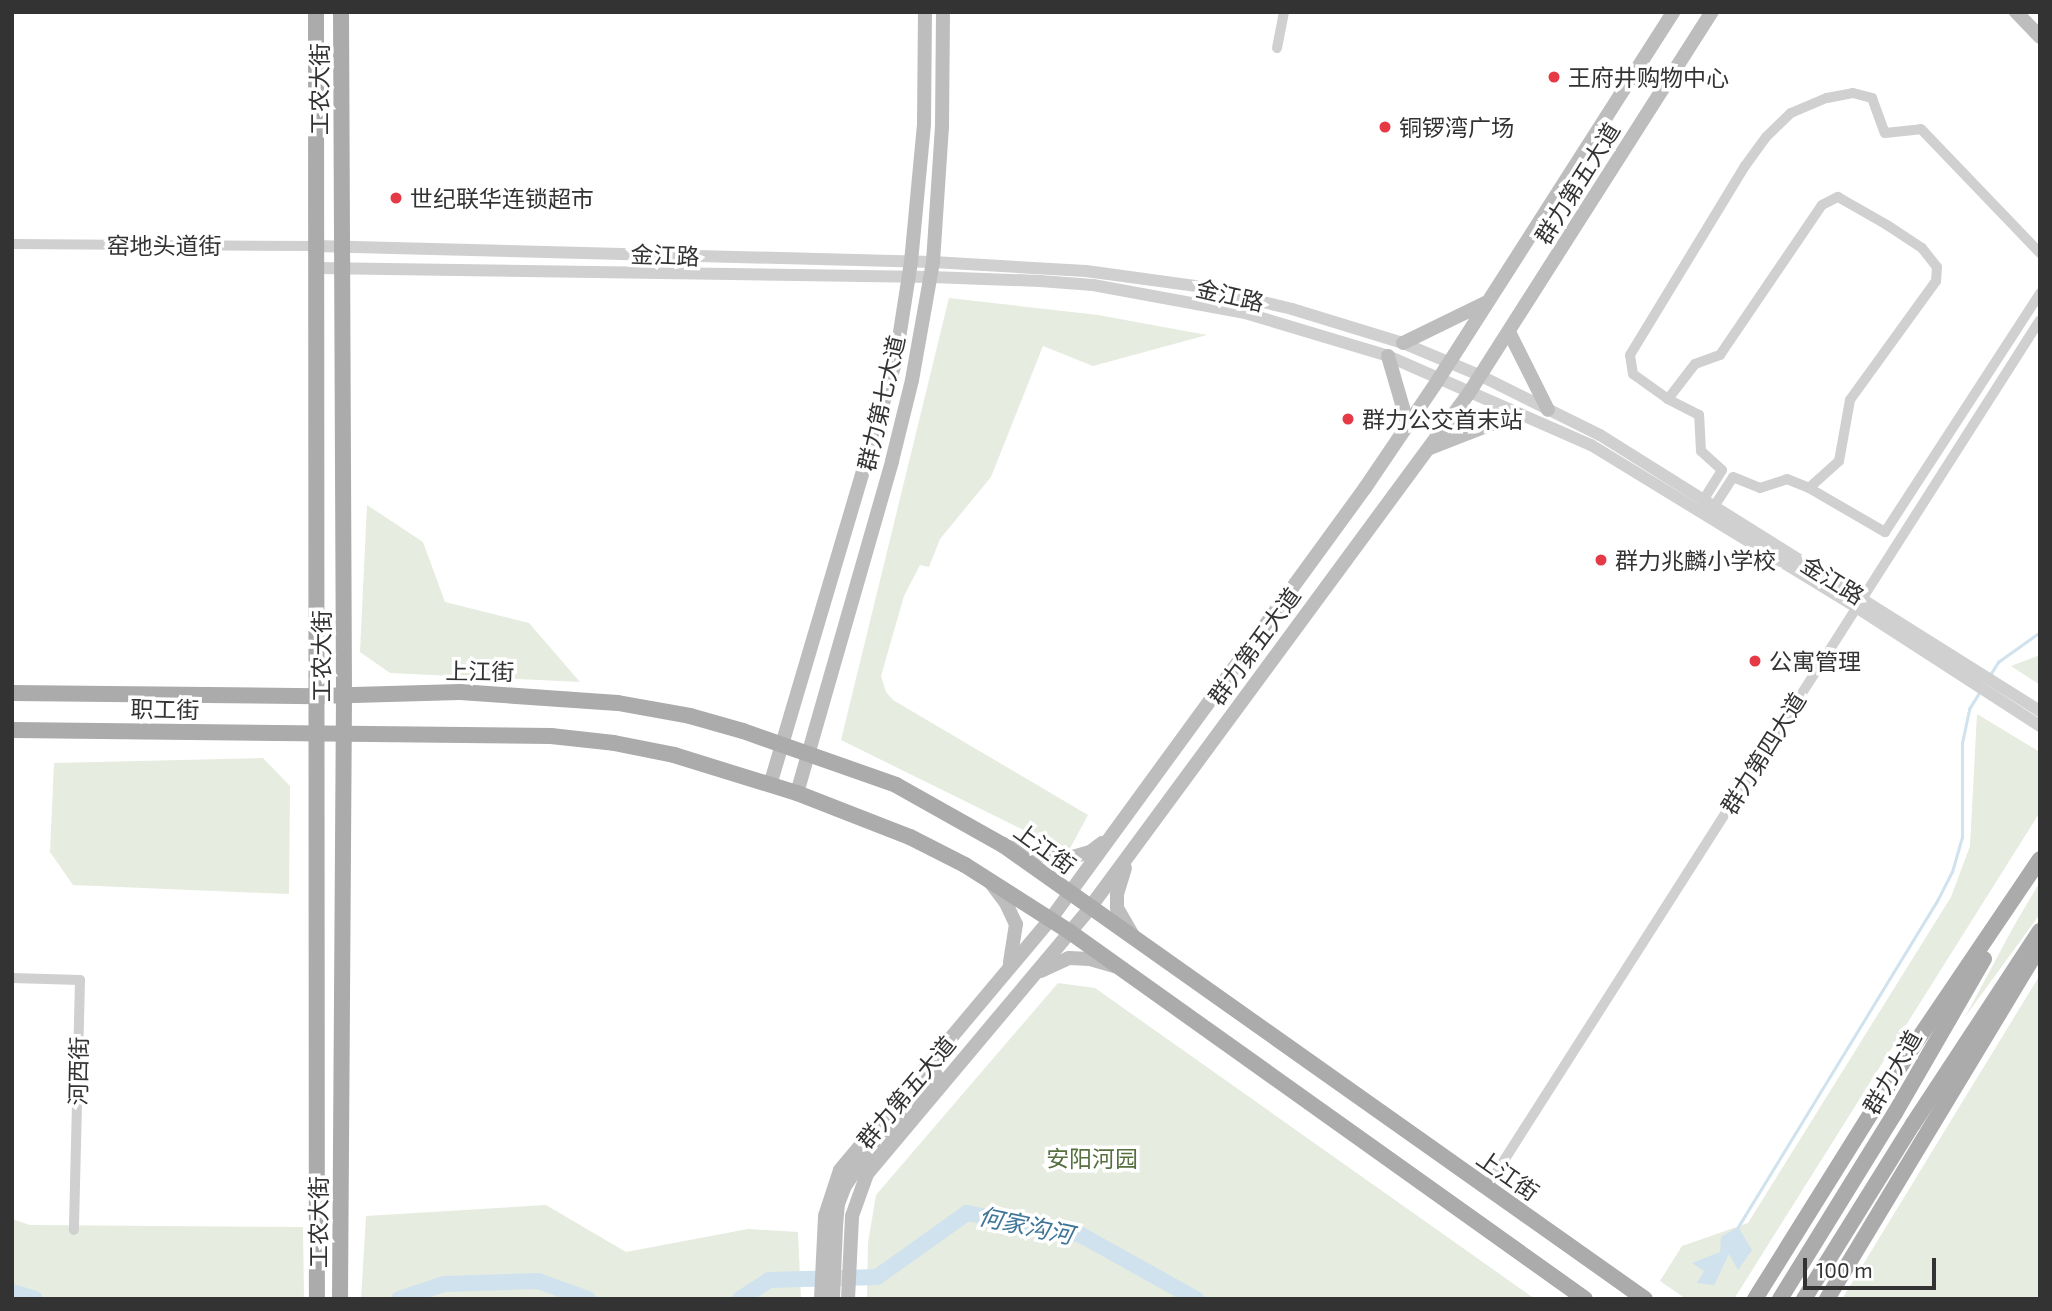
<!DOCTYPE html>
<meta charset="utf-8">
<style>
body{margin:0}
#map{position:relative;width:2052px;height:1311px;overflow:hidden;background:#fff;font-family:"Exo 2","Noto Sans SC",sans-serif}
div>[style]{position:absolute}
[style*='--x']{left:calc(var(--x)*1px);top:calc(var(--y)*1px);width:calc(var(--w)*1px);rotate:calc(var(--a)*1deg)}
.green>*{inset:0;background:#e6ecdf}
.water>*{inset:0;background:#cfe2ee}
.stream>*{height:2.5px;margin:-1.25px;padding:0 1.25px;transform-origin:1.25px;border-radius:1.25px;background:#cfe2ee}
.river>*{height:16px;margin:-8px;padding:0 8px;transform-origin:8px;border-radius:8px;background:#cfe2ee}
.minor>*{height:10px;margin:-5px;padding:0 5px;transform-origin:5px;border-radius:5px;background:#d0d0d0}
.tertiary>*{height:12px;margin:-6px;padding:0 6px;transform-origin:6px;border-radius:6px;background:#d0d0d0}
.secondary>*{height:14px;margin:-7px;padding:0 7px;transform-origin:7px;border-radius:7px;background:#bdbdbd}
.primary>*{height:16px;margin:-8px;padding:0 8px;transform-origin:8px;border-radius:8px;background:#ababab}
.primary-bridge>*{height:16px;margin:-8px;padding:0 8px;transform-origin:8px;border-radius:8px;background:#ababab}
.dots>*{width:19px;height:19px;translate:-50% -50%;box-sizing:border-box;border:4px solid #fff;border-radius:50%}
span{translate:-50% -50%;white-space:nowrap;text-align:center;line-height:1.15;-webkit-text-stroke:7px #fff;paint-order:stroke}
.poi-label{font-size:23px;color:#333}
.left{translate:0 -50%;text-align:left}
.street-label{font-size:23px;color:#333}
.park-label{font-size:23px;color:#56703f}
.water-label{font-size:24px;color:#3f7597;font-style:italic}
.frame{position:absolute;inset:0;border:14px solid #333;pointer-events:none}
.scale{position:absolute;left:1803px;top:1258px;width:133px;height:32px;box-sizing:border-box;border:4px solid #333;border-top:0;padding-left:9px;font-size:21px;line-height:24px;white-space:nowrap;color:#333;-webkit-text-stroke:5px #fff;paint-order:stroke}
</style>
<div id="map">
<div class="green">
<div style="clip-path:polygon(949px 298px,1098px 315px,1207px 335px,1093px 366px,1043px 346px,991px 477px,940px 539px,929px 567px,920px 565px,904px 596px,881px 676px,886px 692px,893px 700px,1088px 815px,1068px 852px,841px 740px)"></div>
<div style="clip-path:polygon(367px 505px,423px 542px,445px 602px,529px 623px,580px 682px,390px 673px,360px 652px)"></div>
<div style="clip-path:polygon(2040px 655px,2040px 685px,2011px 666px)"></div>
<div style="clip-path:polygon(1977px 714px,2040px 752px,2040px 812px,1734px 1299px,1686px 1299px,1660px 1281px,1682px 1246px,1748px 1223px,1951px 897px,1970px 846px)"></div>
<div style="clip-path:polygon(263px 758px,290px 786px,289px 894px,73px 885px,50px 852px,54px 763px)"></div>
<div style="clip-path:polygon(2040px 882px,2040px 914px,1965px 1017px,2015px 924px)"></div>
<div style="clip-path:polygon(2040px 975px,2040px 1299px,1842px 1299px,1947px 1127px)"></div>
<div style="clip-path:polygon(1058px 983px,1095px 988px,1535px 1299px,867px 1299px,868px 1243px,876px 1195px)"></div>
<div style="clip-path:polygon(546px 1205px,626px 1252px,748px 1229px,798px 1232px,801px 1299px,361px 1299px,366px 1216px)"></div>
<div style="clip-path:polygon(12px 1219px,30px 1225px,303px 1227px,304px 1299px,12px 1299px)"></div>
</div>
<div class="water">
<div style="clip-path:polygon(1738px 1227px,1752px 1250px,1738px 1270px,1729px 1254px,1714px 1285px,1697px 1283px,1704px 1271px,1692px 1263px,1720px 1252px,1721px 1237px)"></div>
</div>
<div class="stream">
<div style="--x:1990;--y:675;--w:15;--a:-58"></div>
<div style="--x:1998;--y:662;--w:52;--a:-35.5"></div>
<div style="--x:1738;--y:1227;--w:382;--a:-58.6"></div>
<div style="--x:1937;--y:901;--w:33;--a:-63"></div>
<div style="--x:1952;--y:872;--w:35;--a:-74"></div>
<div style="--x:1962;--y:838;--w:95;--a:-90"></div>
<div style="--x:1962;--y:743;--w:35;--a:-78"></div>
<div style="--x:1969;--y:709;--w:19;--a:-58"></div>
</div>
<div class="river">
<div style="--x:12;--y:1292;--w:24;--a:17"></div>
<div style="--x:399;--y:1299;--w:47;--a:-18.4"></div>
<div style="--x:444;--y:1284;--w:94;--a:-1.8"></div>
<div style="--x:538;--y:1281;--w:53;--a:19.8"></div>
<div style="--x:740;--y:1299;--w:35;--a:-33"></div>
<div style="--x:769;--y:1280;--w:108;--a:-1.6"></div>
<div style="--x:877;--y:1277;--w:110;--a:-35.4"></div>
<div style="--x:967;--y:1213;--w:116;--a:10.9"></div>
<div style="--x:1081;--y:1235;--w:132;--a:29.1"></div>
</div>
<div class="minor">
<div style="--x:1277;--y:48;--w:37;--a:-79"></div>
<div style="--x:12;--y:244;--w:304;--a:0.4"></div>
<div style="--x:1668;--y:399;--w:44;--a:-52.4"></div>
<div style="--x:1695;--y:364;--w:27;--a:-20"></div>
<div style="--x:1720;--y:355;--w:181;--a:-55.8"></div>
<div style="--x:1822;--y:205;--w:18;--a:-27"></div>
<div style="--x:1838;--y:197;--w:56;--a:29.7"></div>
<div style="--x:1887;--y:225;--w:42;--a:33.3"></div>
<div style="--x:1922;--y:248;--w:24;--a:52"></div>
<div style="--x:1937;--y:267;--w:14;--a:94"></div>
<div style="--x:1936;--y:281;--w:147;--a:125.9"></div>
<div style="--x:1850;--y:400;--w:62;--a:100.2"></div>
<div style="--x:1839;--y:461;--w:40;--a:138"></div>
<div style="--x:1704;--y:499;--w:34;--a:-58"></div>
<div style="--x:1722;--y:470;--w:28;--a:-138"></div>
<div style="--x:1701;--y:451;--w:36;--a:-93"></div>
<div style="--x:1699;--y:415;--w:35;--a:-153"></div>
<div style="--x:1668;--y:399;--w:43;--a:-144.5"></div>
<div style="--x:1633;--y:374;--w:19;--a:-99"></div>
<div style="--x:1630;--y:355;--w:221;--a:-58.7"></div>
<div style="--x:1745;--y:166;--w:36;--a:-54"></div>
<div style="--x:1766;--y:137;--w:35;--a:-44"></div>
<div style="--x:1791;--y:113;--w:39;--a:-23"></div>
<div style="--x:1827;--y:98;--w:26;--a:-11"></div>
<div style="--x:1853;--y:93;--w:20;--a:15"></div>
<div style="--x:1872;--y:98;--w:37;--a:70"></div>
<div style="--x:1885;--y:133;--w:36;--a:-6"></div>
<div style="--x:1921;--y:129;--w:172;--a:46.2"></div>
<div style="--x:1715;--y:505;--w:33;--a:-57"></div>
<div style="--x:1733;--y:477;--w:29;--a:22"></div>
<div style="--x:1760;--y:488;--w:28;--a:-18"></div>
<div style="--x:1787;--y:479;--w:24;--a:22"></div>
<div style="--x:1809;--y:488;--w:88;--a:30.1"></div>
<div style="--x:1885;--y:532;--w:285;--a:-57"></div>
<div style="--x:12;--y:978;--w:68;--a:1.7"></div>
<div style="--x:80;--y:980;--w:250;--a:91.4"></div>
<div style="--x:1487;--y:1187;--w:1028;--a:-57.47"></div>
</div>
<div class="tertiary">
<div style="--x:316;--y:246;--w:617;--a:1.49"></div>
<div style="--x:933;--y:262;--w:153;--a:3.4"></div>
<div style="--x:1086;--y:271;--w:110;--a:7.8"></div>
<div style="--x:1195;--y:286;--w:100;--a:13.3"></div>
<div style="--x:1292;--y:309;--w:116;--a:17"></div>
<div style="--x:1403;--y:343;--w:85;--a:22.9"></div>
<div style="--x:1481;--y:376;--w:133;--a:26.4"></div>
<div style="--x:1600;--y:435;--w:519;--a:32.1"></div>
<div style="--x:316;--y:268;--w:615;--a:0.84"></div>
<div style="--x:931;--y:277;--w:109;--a:2.1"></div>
<div style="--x:1040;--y:281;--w:53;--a:4.3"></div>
<div style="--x:1093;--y:285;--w:155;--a:10.4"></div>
<div style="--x:1245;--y:313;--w:149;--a:16.7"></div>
<div style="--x:1388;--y:356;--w:222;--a:23.7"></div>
<div style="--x:1591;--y:445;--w:311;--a:31.4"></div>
<div style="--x:1856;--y:607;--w:219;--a:32.9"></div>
</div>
<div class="secondary">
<div style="--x:2016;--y:12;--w:35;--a:46"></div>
<div style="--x:1509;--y:332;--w:87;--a:63.4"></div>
<div style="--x:1403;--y:343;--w:93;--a:-26"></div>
<div style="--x:1388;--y:356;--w:72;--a:73.8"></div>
<div style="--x:1430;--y:448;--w:93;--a:-21.3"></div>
<div style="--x:770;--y:785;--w:439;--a:-73.5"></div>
<div style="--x:895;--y:364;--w:103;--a:-81.1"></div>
<div style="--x:911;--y:262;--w:139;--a:-84.6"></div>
<div style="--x:924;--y:124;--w:112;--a:-89.5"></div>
<div style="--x:797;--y:793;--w:345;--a:-74"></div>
<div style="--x:892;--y:461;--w:83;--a:-76.1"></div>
<div style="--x:912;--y:380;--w:120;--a:-79.9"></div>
<div style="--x:933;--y:262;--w:135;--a:-86.2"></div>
<div style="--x:942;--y:127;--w:115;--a:-89.5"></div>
<div style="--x:1009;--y:847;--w:55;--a:13.8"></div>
<div style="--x:1062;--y:860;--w:29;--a:-16"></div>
<div style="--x:1090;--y:852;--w:15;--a:-37"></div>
<div style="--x:1125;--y:868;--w:28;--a:107"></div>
<div style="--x:1117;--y:895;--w:13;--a:90"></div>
<div style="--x:1117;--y:908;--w:30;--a:60"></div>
<div style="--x:991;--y:883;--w:25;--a:53"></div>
<div style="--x:1006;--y:903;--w:23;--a:65"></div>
<div style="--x:1016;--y:924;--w:39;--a:99"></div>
<div style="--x:1041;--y:971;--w:31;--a:-25"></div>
<div style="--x:1069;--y:958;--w:21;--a:3"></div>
<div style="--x:1090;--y:959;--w:26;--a:16"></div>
<div style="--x:821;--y:1299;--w:83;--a:-87.2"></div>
<div style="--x:825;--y:1216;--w:48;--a:-71.9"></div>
<div style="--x:840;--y:1170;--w:326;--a:-50"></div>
<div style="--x:1050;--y:920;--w:535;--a:-53.9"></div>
<div style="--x:1365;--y:488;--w:130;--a:-55.9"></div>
<div style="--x:1438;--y:380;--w:437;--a:-57.4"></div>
<div style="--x:833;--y:1299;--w:73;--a:-87.6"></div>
<div style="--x:836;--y:1226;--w:22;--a:-85"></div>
<div style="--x:838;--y:1204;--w:19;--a:-69"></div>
<div style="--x:845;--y:1186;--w:29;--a:-56"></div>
<div style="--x:861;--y:1162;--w:115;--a:-49.2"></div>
<div style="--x:848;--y:1299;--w:83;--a:-87.2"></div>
<div style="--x:852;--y:1216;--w:45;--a:-70.3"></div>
<div style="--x:867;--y:1174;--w:346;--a:-50"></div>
<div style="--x:1089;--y:909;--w:641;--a:-53.63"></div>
<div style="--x:1469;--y:393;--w:452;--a:-57.5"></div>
</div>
<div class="primary">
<div style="--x:316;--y:12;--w:1287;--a:89.96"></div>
<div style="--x:12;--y:693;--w:306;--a:0.6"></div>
<div style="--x:318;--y:696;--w:142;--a:-1.6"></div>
<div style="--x:460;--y:692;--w:158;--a:4"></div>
<div style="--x:618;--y:703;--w:73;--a:10.2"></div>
<div style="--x:690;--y:716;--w:55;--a:15.8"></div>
<div style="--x:743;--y:731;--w:162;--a:19.4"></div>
<div style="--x:896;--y:785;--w:123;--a:29.3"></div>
<div style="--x:1003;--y:845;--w:786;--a:35.27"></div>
<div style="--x:12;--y:730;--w:539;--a:0.64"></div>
<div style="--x:551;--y:736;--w:63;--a:6.3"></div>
<div style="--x:614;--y:743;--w:61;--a:11.3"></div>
<div style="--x:674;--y:755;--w:129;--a:17.2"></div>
<div style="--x:797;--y:793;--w:121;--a:21.3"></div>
<div style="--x:910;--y:837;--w:62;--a:27"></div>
<div style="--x:965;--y:865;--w:125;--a:32.5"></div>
<div style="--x:1070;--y:932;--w:632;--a:35.47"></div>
<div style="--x:1913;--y:1124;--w:231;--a:-56.7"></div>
<div style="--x:340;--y:1299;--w:603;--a:-89.62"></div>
<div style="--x:344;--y:696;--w:684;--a:-90.25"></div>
<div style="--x:1755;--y:1299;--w:285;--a:-58"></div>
<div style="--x:1906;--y:1057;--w:239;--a:-55.9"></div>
<div style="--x:1780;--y:1299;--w:219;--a:-58.3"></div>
<div style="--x:1895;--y:1113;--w:178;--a:-60"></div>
<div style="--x:1827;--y:1299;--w:412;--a:-58.9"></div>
</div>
<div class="primary-bridge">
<div style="--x:1804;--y:1299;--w:206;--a:-58.1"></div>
</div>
<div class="dots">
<div style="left:1554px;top:77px;background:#e63946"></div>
<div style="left:1385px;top:127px;background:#e63946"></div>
<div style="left:396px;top:198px;background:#e63946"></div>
<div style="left:1348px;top:419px;background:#e63946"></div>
<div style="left:1601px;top:560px;background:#e63946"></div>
<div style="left:1755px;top:661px;background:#e63946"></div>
</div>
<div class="poi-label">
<span class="left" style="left:1568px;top:77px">王府井购物中心</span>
<span class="left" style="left:1399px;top:127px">铜锣湾广场</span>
<span class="left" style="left:410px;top:198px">世纪联华连锁超市</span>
<span class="left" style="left:1362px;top:419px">群力公交首末站</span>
<span class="left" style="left:1615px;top:560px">群力兆麟小学校</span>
<span class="left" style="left:1769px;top:661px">公寓管理</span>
</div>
<div class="street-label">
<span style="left:319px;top:89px;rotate:-90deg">工农大街</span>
<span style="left:1577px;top:183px;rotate:-58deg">群力第五大道</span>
<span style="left:164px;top:245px">窑地头道街</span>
<span style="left:665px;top:255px;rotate:2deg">金江路</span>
<span style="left:1230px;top:295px;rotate:13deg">金江路</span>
<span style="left:881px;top:403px;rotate:-77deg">群力第七大道</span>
<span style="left:1833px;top:580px;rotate:32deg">金江路</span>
<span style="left:1254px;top:646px;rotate:-54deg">群力第五大道</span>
<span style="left:321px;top:656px;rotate:-90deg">工农大街</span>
<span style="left:480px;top:671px;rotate:1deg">上江街</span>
<span style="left:165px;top:709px;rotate:1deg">职工街</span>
<span style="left:1763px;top:753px;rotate:-58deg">群力第四大道</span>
<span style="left:1045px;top:848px;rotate:36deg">上江街</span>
<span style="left:78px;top:1071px;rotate:-89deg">河西街</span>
<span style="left:1892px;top:1072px;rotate:-60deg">群力大道</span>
<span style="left:906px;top:1092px;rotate:-50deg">群力第五大道</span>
<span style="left:1508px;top:1175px;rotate:35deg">上江街</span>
<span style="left:318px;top:1222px;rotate:-90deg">工农大街</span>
</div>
<div class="park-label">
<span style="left:1092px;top:1158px">安阳河园</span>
</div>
<div class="water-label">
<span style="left:1026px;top:1225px;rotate:12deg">何家沟河</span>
</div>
<div class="frame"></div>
<div class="scale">100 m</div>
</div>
